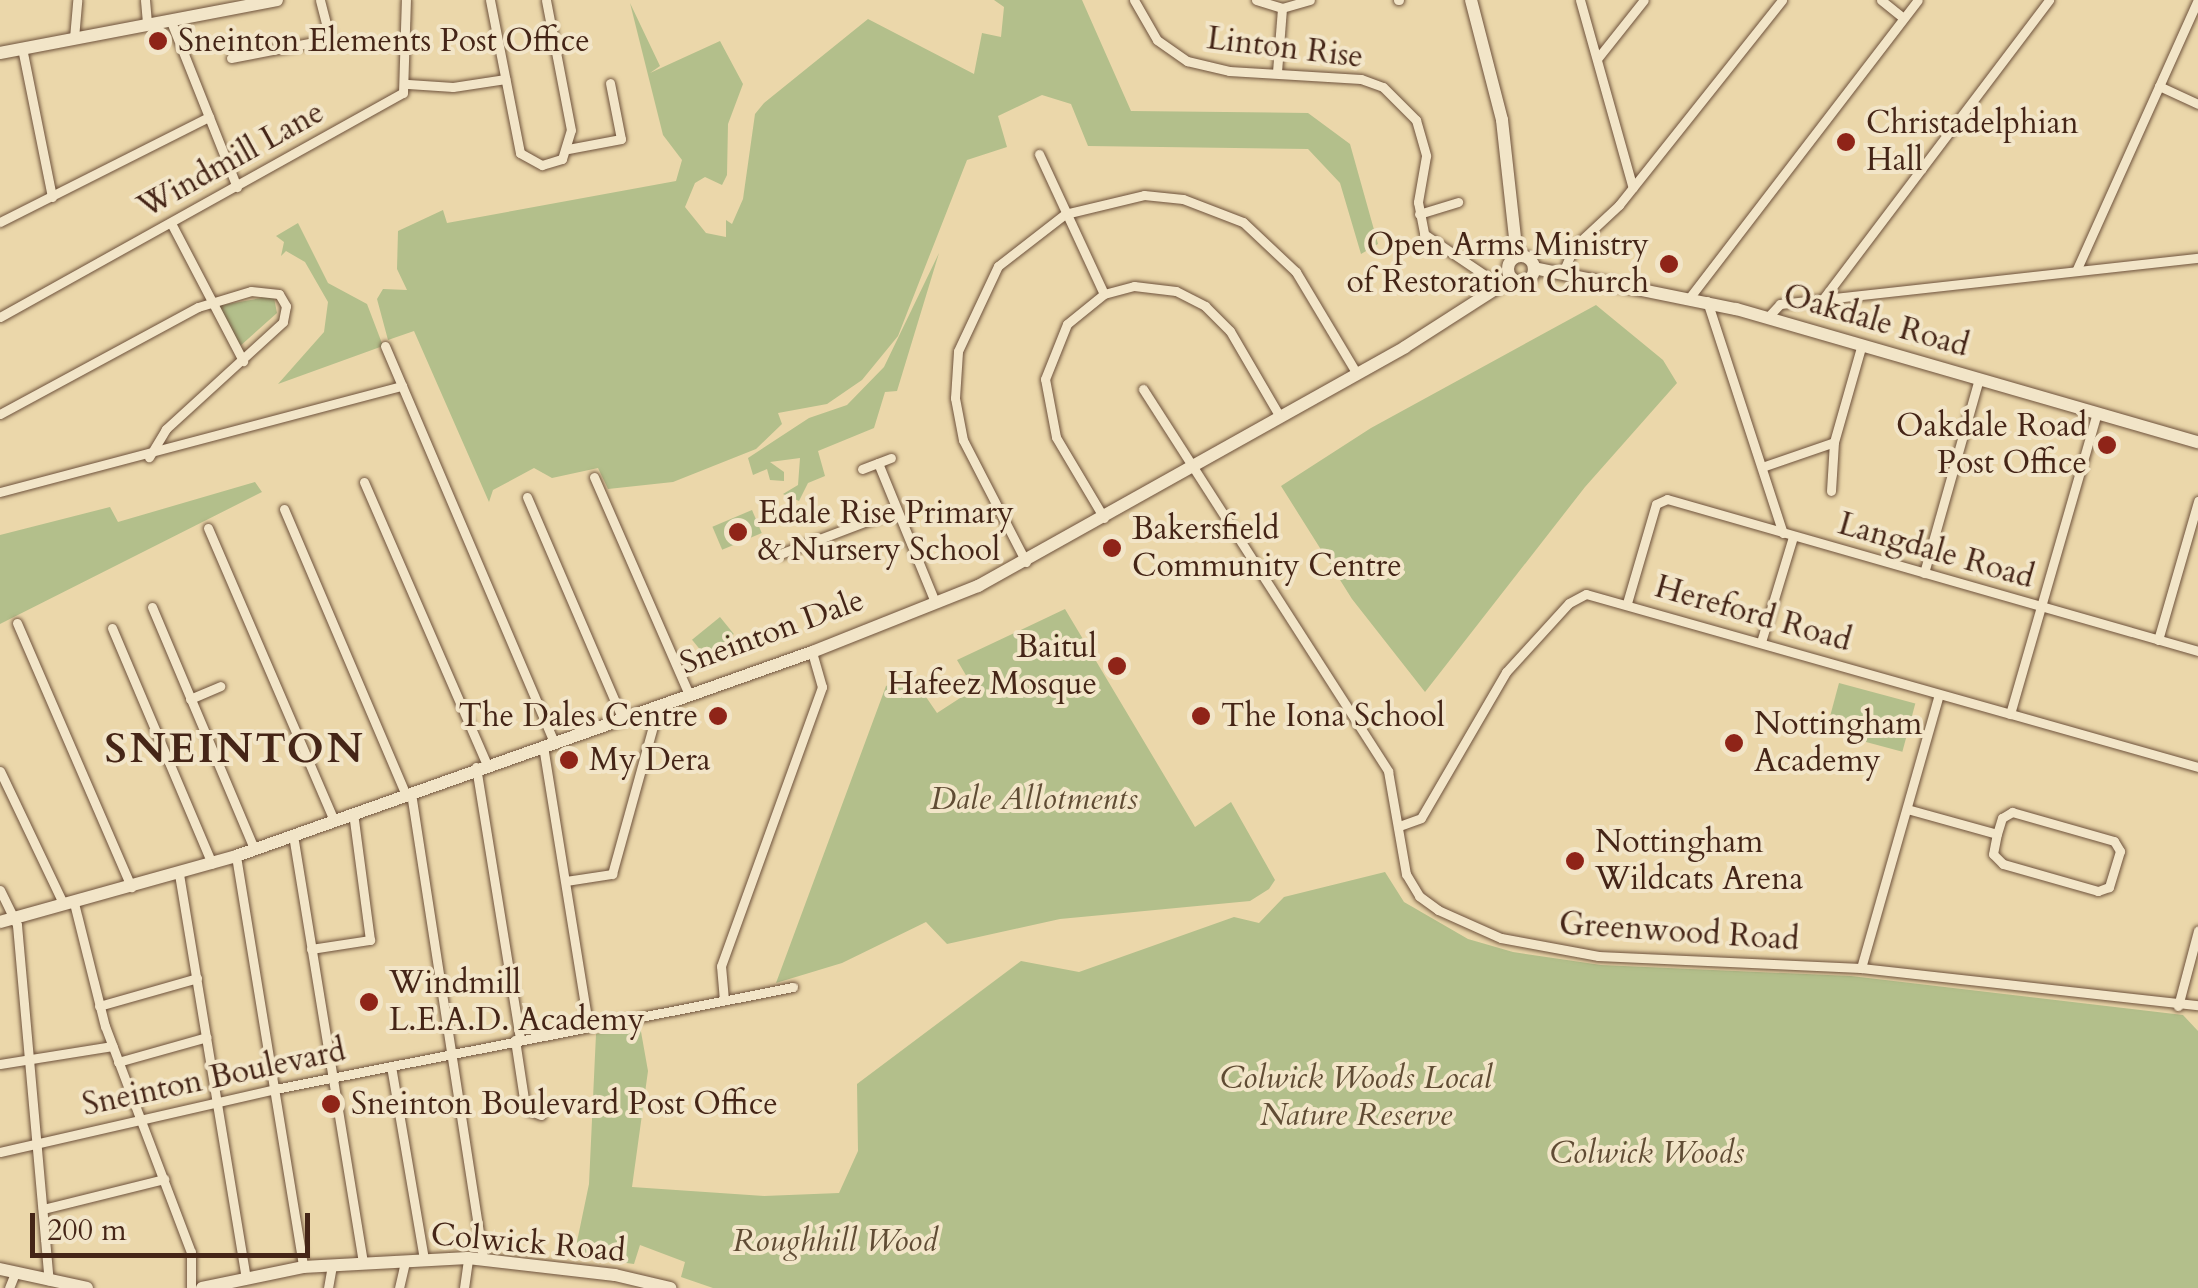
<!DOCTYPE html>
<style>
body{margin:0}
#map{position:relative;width:2198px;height:1288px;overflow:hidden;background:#ebd7aa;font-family:Cardo,serif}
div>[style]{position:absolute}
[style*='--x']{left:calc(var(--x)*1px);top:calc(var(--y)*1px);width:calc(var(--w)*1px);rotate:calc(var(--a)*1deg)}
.green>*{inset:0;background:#b3bf8b;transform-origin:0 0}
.roads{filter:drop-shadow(0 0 2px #6e523c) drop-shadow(0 0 2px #6e523c)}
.street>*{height:9px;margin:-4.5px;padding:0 4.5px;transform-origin:4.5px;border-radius:4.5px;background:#f2e5c8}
.secondary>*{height:12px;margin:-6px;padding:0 6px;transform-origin:6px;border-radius:6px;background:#f2e5c8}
.secondary>.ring{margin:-6px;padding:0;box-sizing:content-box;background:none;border:12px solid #f2e5c8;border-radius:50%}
.dots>*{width:28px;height:28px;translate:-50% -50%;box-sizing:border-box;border:5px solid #f2e5c8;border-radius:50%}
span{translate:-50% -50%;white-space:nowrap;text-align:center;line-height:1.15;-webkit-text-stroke:8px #f2e5c8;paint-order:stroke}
.poi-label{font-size:32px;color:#452517}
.left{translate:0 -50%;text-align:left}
.right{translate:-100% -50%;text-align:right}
.street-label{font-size:32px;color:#452517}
.park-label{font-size:32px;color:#604c34;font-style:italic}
.district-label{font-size:42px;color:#452517;font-weight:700;letter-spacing:2.5px}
.scale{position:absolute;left:30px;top:1213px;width:280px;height:45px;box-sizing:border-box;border:5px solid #452517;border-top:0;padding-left:12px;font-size:30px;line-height:35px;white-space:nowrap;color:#452517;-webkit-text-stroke:8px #f2e5c8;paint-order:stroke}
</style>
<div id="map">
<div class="green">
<div style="clip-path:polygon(994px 0,1082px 0,1131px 111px,1308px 113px,1350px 144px,1378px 244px,1361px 254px,1340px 183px,1308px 149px,1088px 146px,1071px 104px,1042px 95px,998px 116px,1007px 147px,967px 160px,898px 336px,862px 380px,827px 404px,778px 413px,782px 424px,756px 449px,673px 482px,608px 489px,598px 468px,552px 478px,534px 468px,493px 490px,489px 502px,414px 331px,388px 340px,377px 299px,383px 289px,407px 290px,397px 269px,398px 231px,443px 210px,447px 223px,676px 181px,682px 160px,663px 135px,630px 3px,660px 66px,650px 73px,720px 41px,743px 84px,728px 124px,727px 175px,722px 185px,705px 177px,695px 183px,685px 207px,706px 233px,726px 237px,726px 220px,732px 224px,743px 199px,755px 114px,764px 103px,868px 19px,974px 74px,982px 33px,1001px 37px,1004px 7px)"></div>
<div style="clip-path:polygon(298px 223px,328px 283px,367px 304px,383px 346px,278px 384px,324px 332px,328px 302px,305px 262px,286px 251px,281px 256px,284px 242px,276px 236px)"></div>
<div style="clip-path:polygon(939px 253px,897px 391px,885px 392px,874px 428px,818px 451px,825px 476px,808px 483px,799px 501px,783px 494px,798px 485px,800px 458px,770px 462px,784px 472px,784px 481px,770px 480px,767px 469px,753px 475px,748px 458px,809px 418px,847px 405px,884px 367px)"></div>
<div style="clip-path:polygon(262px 292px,274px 298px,277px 313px,239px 347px,217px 306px,261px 298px)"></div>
<div style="clip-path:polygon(1596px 305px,1663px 360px,1677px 383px,1585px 487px,1425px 692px,1352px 599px,1281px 486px,1371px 428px)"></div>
<div style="clip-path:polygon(255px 482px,262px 492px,0 624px,0 535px,110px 507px,118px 522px)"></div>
<div style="left:752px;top:510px;width:25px;height:43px;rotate:67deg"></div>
<div style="clip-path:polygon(1065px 609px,1195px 827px,1231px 802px,1275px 880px,1269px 889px,1250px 901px,1060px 919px,947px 944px,926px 922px,842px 963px,776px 983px,886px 686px,911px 675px,937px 713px,974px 689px,957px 660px)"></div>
<div style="left:720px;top:617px;width:22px;height:36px;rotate:51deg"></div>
<div style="left:1839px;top:683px;width:79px;height:50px;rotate:15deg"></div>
<div style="clip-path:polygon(1385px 872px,1404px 902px,1468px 939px,1513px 952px,1601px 965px,1851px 976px,2183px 1015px,2198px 1031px,2198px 1288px,713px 1288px,681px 1277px,685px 1262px,640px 1245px,634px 1264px,574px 1256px,589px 1184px,596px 1034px,640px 1026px,648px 1071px,632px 1187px,764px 1196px,839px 1193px,858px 1151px,857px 1084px,1021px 961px,1079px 972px,1234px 917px,1259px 923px,1284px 897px)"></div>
</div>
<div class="roads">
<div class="street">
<div style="--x:145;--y:0;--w:23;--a:85"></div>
<div style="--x:490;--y:0;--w:156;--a:78.9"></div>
<div style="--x:520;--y:153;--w:25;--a:29"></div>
<div style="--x:542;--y:165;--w:21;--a:-17"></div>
<div style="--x:562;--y:159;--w:30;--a:-73"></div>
<div style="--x:571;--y:130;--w:132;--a:-100.9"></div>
<div style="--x:1134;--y:0;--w:46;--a:60.1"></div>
<div style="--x:1157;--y:40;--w:37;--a:35"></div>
<div style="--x:1187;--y:61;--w:43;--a:13.4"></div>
<div style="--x:1229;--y:71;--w:132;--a:3.5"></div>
<div style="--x:1361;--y:79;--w:23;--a:20"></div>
<div style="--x:1383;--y:87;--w:47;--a:45"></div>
<div style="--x:1416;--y:120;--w:37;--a:74"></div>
<div style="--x:1426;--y:156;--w:47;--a:99.9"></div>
<div style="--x:1418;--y:202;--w:33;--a:79"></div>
<div style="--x:1424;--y:234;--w:93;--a:34"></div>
<div style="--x:1256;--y:0;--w:27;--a:17"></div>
<div style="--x:1282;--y:8;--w:29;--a:-16"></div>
<div style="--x:1398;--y:0;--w:1;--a:0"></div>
<div style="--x:1580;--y:0;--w:195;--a:74.3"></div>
<div style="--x:1881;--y:0;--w:28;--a:39"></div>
<div style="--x:170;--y:19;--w:181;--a:68.3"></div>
<div style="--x:74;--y:38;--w:38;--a:-85"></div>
<div style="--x:22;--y:48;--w:152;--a:78.6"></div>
<div style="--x:231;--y:58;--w:101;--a:-10.9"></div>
<div style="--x:330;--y:39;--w:40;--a:-104.4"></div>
<div style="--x:1597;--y:59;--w:75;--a:-51.5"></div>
<div style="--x:1277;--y:72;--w:64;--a:-85.5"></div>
<div style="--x:408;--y:84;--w:45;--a:3.8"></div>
<div style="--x:453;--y:87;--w:53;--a:-8.7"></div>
<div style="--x:2159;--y:86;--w:43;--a:24.8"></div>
<div style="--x:568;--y:149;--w:54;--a:-10.7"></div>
<div style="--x:621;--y:139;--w:57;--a:-101.1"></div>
<div style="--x:1039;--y:154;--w:154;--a:65.1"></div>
<div style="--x:1419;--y:214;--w:41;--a:-17.1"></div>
<div style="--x:0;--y:222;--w:234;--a:-26.7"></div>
<div style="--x:171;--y:223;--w:156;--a:62.4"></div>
<div style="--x:1564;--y:270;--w:25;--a:-67"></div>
<div style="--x:1574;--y:247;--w:62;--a:-43"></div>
<div style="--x:1619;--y:205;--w:262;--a:-51.5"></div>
<div style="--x:2076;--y:271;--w:297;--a:-65.8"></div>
<div style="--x:1690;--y:297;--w:374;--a:-52.5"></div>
<div style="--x:1823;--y:299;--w:375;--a:-52.9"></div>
<div style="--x:1707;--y:301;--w:244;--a:71.9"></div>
<div style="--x:0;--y:317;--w:461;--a:-29.1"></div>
<div style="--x:403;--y:93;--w:93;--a:-88.2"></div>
<div style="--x:1767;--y:318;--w:19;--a:-47"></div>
<div style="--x:1780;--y:304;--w:421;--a:-6.3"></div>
<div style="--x:385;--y:346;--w:427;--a:66.9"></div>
<div style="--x:1143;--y:389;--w:454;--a:57.3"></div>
<div style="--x:1388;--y:771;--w:105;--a:80.1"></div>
<div style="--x:1406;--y:874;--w:26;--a:59"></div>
<div style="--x:1419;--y:896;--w:24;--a:36"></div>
<div style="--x:1438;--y:910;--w:69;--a:24"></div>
<div style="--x:1501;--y:938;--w:99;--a:10.5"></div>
<div style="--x:1598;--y:956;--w:263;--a:2.6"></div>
<div style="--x:1861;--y:968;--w:339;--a:6.3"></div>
<div style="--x:0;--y:414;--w:225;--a:-28.4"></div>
<div style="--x:198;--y:307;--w:55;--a:-16.8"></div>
<div style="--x:251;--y:291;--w:28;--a:6"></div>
<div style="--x:279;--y:294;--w:14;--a:60"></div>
<div style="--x:286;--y:306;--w:16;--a:101"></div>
<div style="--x:283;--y:322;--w:159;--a:137.6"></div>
<div style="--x:166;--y:429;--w:33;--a:121"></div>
<div style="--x:878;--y:463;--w:150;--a:67.7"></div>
<div style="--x:1762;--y:467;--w:76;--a:-19.1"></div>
<div style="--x:1834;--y:442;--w:102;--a:-74.1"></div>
<div style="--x:862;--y:469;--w:31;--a:-21"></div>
<div style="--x:594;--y:477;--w:235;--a:66.4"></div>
<div style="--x:364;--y:482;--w:306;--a:66.5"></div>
<div style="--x:1831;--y:491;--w:49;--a:-86.5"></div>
<div style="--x:0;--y:492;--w:416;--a:-14.8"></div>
<div style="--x:527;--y:497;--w:237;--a:66.7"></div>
<div style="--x:284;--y:509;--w:309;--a:66.9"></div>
<div style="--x:1104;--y:518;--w:94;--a:-120.7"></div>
<div style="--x:1056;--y:437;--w:59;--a:-100.7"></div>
<div style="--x:1045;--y:379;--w:59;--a:-68.2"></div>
<div style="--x:1067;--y:324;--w:48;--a:-39"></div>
<div style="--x:1104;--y:294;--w:31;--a:-15"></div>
<div style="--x:1134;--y:286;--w:42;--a:6.8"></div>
<div style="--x:1176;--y:291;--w:33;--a:27"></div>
<div style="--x:1205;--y:306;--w:35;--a:45"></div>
<div style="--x:1230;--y:331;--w:99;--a:59.8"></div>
<div style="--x:208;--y:528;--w:318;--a:66.7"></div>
<div style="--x:780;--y:554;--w:124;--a:-20.8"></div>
<div style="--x:1026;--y:562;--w:137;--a:-117.3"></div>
<div style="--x:963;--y:440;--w:43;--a:-100.8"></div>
<div style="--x:955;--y:398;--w:47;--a:-86.3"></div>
<div style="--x:958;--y:351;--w:94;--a:-64.8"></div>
<div style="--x:998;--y:266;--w:85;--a:-37.8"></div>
<div style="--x:1065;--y:214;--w:81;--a:-13.5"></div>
<div style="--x:1144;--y:195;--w:39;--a:6"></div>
<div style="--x:1183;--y:199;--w:64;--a:21"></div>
<div style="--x:1243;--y:222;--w:73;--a:43.3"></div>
<div style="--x:1296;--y:272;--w:119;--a:59.1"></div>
<div style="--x:1924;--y:573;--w:202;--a:-74.2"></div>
<div style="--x:1627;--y:603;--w:103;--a:-73.7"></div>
<div style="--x:1656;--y:504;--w:12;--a:-24"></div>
<div style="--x:1667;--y:499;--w:552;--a:15.97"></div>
<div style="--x:152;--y:607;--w:263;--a:67.1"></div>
<div style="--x:17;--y:623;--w:288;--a:66.6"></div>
<div style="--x:112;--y:628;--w:256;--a:67"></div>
<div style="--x:2158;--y:640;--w:145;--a:-73.9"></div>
<div style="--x:1761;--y:642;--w:110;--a:-73.1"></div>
<div style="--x:190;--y:699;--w:33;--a:-23"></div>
<div style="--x:2010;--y:714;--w:314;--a:-73.9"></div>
<div style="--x:543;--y:746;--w:283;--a:80.8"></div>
<div style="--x:476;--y:767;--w:276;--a:80.8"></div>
<div style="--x:0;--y:771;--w:148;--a:64.5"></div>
<div style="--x:411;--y:793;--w:472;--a:81.2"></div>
<div style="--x:1907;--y:809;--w:93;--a:15.5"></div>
<div style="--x:1997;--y:834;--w:17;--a:-73"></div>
<div style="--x:2002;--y:818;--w:12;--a:-31"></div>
<div style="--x:2012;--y:812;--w:106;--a:15.9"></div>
<div style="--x:2114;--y:841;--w:12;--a:59"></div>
<div style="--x:2120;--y:851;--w:38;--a:107"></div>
<div style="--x:2109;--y:887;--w:12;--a:160"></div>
<div style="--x:2098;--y:891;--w:99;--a:-164.1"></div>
<div style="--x:2003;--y:864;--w:14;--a:-135"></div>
<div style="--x:1993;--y:854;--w:20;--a:-79"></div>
<div style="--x:1402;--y:825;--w:20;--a:-20"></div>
<div style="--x:1421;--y:818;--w:169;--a:-59.8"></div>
<div style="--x:1506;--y:672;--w:93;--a:-47.6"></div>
<div style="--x:1569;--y:603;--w:19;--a:-28"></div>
<div style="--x:1586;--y:594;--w:636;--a:15.78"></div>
<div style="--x:293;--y:835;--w:433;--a:80.7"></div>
<div style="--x:236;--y:856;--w:416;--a:80.7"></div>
<div style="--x:179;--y:874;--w:410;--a:80.6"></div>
<div style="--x:566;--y:881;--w:47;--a:-8.7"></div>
<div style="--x:612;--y:874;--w:175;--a:-74.5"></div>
<div style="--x:0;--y:890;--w:39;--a:64"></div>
<div style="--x:17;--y:925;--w:357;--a:84.9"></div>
<div style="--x:74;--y:903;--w:127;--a:75.9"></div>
<div style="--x:105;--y:1026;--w:242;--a:69.2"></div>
<div style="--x:191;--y:1252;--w:36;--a:90"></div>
<div style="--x:311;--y:949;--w:60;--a:-8.7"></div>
<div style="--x:370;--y:940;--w:128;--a:-97.6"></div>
<div style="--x:1861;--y:968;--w:284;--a:-74.1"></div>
<div style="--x:724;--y:1000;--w:34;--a:-95"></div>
<div style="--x:721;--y:966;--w:297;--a:-70.1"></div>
<div style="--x:822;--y:687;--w:36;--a:-106"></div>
<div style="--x:99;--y:1006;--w:102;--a:-15.9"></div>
<div style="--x:2178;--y:1006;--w:78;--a:-75.1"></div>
<div style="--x:515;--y:1040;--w:60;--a:81.3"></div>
<div style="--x:524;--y:1099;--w:12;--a:70"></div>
<div style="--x:528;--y:1110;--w:14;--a:21"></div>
<div style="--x:118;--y:1062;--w:92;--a:-15.7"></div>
<div style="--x:0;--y:1064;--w:114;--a:-9.1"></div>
<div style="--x:391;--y:1066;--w:196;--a:80.3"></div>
<div style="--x:0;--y:1152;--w:282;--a:-12.9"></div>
<div style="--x:275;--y:1089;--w:528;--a:-11.14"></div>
<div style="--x:43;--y:1209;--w:125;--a:-13.9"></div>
<div style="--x:9;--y:1288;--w:16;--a:-68"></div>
<div style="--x:328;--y:1288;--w:23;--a:-80"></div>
<div style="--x:399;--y:1288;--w:28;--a:-77"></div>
<div style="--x:464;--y:1288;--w:30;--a:-82"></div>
</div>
<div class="secondary">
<div style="--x:1471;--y:0;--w:124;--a:75.5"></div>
<div style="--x:1502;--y:120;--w:137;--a:83.7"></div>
<div style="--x:0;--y:53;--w:282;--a:-10.8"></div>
<div class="ring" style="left:1508px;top:256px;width:14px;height:14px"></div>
<div style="--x:1534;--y:268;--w:206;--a:11.5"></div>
<div style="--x:1736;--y:309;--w:481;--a:16.1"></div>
<div style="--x:0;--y:922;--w:245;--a:-15.6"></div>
<div style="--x:236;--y:856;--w:611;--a:-19.5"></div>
<div style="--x:812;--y:652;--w:179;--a:-21.7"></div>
<div style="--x:978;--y:586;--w:489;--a:-29.2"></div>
<div style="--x:1405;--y:347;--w:126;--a:-32.7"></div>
<div style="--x:0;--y:1269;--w:89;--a:12.3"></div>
<div style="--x:202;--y:1288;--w:103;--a:-11.7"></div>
<div style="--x:303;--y:1267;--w:165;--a:-3.1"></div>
<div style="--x:468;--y:1258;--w:148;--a:6.6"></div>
<div style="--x:615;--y:1275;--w:57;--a:13.3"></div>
</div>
</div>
<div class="dots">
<div style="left:158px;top:41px;background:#8f2418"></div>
<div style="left:1846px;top:142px;background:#8f2418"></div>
<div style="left:1669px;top:264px;background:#8f2418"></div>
<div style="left:2107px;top:445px;background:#8f2418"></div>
<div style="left:738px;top:532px;background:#8f2418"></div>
<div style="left:1112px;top:548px;background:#8f2418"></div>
<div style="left:1117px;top:666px;background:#8f2418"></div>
<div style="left:718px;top:716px;background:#8f2418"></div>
<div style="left:1201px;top:716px;background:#8f2418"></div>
<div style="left:1734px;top:743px;background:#8f2418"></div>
<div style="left:569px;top:760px;background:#8f2418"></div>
<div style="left:1575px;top:861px;background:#8f2418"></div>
<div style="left:369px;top:1002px;background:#8f2418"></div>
<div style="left:331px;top:1104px;background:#8f2418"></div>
</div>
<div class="poi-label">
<span class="left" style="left:178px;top:41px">Sneinton Elements Post Office</span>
<span class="left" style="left:1866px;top:142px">Christadelphian<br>Hall</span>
<span class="right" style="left:1649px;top:264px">Open Arms Ministry<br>of Restoration Church</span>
<span class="right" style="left:2087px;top:445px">Oakdale Road<br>Post Office</span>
<span class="left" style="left:758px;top:532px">Edale Rise Primary<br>&amp; Nursery School</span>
<span class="left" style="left:1132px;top:548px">Bakersfield<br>Community Centre</span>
<span class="right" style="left:1097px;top:666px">Baitul<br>Hafeez Mosque</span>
<span class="right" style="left:698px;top:716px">The Dales Centre</span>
<span class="left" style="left:1221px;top:716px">The Iona School</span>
<span class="left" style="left:1754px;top:743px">Nottingham<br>Academy</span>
<span class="left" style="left:589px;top:760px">My Dera</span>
<span class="left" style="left:1595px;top:861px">Nottingham<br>Wildcats Arena</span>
<span class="left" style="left:389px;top:1002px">Windmill<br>L.E.A.D. Academy</span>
<span class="left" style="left:351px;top:1104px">Sneinton Boulevard Post Office</span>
</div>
<div class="street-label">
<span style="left:1285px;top:48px;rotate:7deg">Linton Rise</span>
<span style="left:231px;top:160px;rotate:-29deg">Windmill Lane</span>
<span style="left:1876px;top:321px;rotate:16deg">Oakdale Road</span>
<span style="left:1936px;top:551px;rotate:16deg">Langdale Road</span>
<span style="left:1753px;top:614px;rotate:16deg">Hereford Road</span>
<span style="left:772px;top:632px;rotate:-20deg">Sneinton Dale</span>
<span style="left:1679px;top:932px;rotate:4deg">Greenwood Road</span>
<span style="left:214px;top:1078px;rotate:-12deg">Sneinton Boulevard</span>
<span style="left:528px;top:1243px;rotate:5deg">Colwick Road</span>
</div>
<div class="park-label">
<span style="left:1034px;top:799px">Dale Allotments</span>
<span style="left:1356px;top:1097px">Colwick Woods Local<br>Nature Reserve</span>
<span style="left:1647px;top:1153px">Colwick Woods</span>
<span style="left:835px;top:1241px">Roughhill Wood</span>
</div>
<div class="district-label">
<span style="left:235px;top:749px">SNEINTON</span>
</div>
<div class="scale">200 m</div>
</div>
